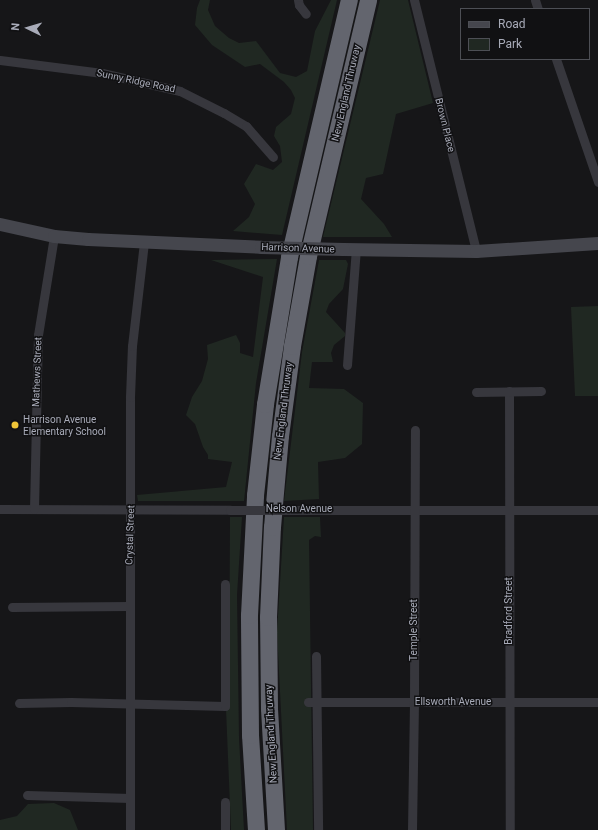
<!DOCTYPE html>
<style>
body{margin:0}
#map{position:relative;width:598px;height:830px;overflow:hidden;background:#161618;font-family:Roboto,sans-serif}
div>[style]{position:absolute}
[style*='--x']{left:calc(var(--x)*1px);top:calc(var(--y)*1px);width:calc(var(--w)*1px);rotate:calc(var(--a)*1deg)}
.green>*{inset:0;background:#202822}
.minor>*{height:9px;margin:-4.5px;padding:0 4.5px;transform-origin:4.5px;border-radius:4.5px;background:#37373d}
.secondary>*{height:13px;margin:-6.5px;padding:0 6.5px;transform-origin:6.5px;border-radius:6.5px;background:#45464d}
.motorway>*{height:17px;margin:-8.5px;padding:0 8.5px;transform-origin:8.5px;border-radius:8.5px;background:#63656e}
.minor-bridge>*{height:9px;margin:-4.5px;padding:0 4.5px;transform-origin:4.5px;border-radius:4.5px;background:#37373d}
.secondary-bridge>*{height:13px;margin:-6.5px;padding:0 6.5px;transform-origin:6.5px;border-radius:6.5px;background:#45464d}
.dots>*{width:11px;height:11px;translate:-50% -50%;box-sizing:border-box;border:2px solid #111113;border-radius:50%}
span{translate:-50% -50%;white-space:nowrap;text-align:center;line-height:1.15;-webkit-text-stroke:3px #111113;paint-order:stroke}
.street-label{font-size:10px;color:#a8abb8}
.poi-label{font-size:10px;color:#a8abb8}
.left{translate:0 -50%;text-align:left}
.legend{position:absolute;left:460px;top:8px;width:130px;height:52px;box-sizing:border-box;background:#111113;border:1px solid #4d4f55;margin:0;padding:5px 7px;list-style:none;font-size:12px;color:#a8abb8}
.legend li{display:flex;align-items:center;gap:8px;height:20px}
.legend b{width:20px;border:1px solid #4d4f55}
.north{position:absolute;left:8px;top:8px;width:40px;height:40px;-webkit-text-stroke:3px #111113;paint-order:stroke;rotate:275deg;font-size:11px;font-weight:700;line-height:16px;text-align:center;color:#a8abb8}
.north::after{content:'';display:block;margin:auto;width:14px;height:18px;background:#a8abb8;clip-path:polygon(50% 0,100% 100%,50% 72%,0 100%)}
</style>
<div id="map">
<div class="green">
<div style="clip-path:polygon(200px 0,210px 0,208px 10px,215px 26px,229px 38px,239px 43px,256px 41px,280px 73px,296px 77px,307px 71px,315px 31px,331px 0,337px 0,282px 235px,233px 231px,249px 217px,255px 204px,244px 184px,256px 164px,273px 170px,282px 162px,280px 146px,274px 136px,276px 127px,291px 114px,295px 98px,291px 90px,284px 82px,260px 64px,245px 67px,212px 45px,195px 25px,197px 8px)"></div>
<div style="clip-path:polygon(380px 0,408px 0,433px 103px,396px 114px,383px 174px,366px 178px,361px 199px,384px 224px,392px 237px,323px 237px)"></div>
<div style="clip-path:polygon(277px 259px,256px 383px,244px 501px,138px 501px,137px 495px,226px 487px,232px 462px,208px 459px,208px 455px,203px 447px,195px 424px,186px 415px,192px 397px,202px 381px,208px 359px,207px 345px,236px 335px,240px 343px,240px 353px,253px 357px,263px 277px,211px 260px)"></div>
<div style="clip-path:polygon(319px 260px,346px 260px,348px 264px,343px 289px,329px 304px,326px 312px,345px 333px,345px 336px,334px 345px,331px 353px,333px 362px,312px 362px,309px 388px,344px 389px,363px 403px,362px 444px,345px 458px,318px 462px,319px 499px,284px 501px,302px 352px)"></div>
<div style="clip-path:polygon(598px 306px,598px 396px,575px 396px,571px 307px)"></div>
<div style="clip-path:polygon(230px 517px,242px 517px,237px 595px,239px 738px,244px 830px,231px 830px,226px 709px,229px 705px)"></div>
<div style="clip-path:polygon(284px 517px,320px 517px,321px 537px,315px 536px,309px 540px,313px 830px,287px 830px,277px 632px)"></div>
<div style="clip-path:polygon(54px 803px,70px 810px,78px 830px,0 830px,0 820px,17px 816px,28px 804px)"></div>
</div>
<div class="minor">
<div style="--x:298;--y:0;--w:5;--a:79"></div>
<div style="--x:299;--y:5;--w:11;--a:52"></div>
<div style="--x:414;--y:0;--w:259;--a:76.1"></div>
<div style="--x:535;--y:0;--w:9;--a:72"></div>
<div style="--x:556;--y:59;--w:130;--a:71.1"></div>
<div style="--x:0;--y:60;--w:103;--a:7.3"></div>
<div style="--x:102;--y:73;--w:80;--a:13"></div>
<div style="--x:180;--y:91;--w:49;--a:26.6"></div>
<div style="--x:224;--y:113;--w:26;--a:31"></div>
<div style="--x:246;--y:126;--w:41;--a:48.9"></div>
<div style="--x:347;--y:365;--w:116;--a:-85.6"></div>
<div style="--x:509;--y:391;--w:439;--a:89.9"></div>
<div style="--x:476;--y:392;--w:65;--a:-0.9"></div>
<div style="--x:0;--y:509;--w:230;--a:0.2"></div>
<div style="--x:34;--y:509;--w:174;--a:-88.7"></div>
<div style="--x:38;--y:335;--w:100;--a:-80.8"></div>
<div style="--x:298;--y:510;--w:300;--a:0"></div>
<div style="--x:12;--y:607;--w:117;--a:-0.5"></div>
<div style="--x:316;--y:656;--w:174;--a:89.3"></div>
<div style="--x:308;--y:702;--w:290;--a:0"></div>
<div style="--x:19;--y:703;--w:52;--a:-1.1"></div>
<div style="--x:71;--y:702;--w:154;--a:1.5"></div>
<div style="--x:225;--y:706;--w:122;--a:-90"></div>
<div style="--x:27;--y:795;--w:103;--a:1.7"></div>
<div style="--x:130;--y:830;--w:433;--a:-90"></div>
<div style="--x:130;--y:397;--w:51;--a:-87.8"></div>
<div style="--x:132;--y:346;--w:105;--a:-83.4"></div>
<div style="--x:225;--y:830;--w:28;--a:-90"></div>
<div style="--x:412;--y:830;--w:128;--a:-89.1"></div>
<div style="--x:414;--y:702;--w:272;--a:-89.8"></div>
</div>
<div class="secondary">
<div style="--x:0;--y:224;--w:55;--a:12.5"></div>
<div style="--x:54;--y:236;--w:34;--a:5"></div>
<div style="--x:88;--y:239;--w:173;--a:2.6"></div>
<div style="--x:343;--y:249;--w:133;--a:0.9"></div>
<div style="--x:476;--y:251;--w:122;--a:-3.8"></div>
</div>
<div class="motorway">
<div style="--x:256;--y:830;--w:95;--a:-93.6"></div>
<div style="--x:250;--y:735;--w:120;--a:-90.5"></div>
<div style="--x:249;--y:615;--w:120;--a:-87.1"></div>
<div style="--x:255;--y:495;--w:92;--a:-83.7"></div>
<div style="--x:265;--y:404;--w:149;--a:-80.7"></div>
<div style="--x:289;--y:257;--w:264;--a:-76.9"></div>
<div style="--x:276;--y:830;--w:122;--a:-93.3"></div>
<div style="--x:269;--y:708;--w:91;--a:-90.6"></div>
<div style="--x:268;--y:617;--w:90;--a:-87.5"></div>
<div style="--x:272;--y:527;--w:91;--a:-85"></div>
<div style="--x:280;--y:436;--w:91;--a:-82.4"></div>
<div style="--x:292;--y:346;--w:91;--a:-79.9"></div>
<div style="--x:308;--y:256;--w:263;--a:-76.8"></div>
</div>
<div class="minor-bridge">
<div style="--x:230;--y:510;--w:68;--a:0"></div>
</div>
<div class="secondary-bridge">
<div style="--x:261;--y:247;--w:82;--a:1.4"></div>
</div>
<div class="dots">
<div style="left:15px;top:425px;background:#efc437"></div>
</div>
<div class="street-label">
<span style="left:136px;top:81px;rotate:12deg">Sunny Ridge Road</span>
<span style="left:346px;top:93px;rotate:-77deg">New England Thruway</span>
<span style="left:445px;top:125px;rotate:76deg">Brown Place</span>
<span style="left:298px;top:248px;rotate:2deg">Harrison Avenue</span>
<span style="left:37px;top:372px;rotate:-88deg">Mathews Street</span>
<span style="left:283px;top:411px;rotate:-83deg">New England Thruway</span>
<span style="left:299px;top:509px">Nelson Avenue</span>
<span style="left:130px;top:535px;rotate:-88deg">Crystal Street</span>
<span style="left:509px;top:611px;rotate:-90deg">Bradford Street</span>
<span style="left:414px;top:630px;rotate:-90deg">Temple Street</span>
<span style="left:453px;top:702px">Ellsworth Avenue</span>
<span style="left:271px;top:734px;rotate:-93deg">New England Thruway</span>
</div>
<div class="poi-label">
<span class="left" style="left:23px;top:425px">Harrison Avenue<br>Elementary School</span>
</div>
<ul class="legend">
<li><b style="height:5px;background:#45464d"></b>Road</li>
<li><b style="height:11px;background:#202822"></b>Park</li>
</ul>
<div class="north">N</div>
</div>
